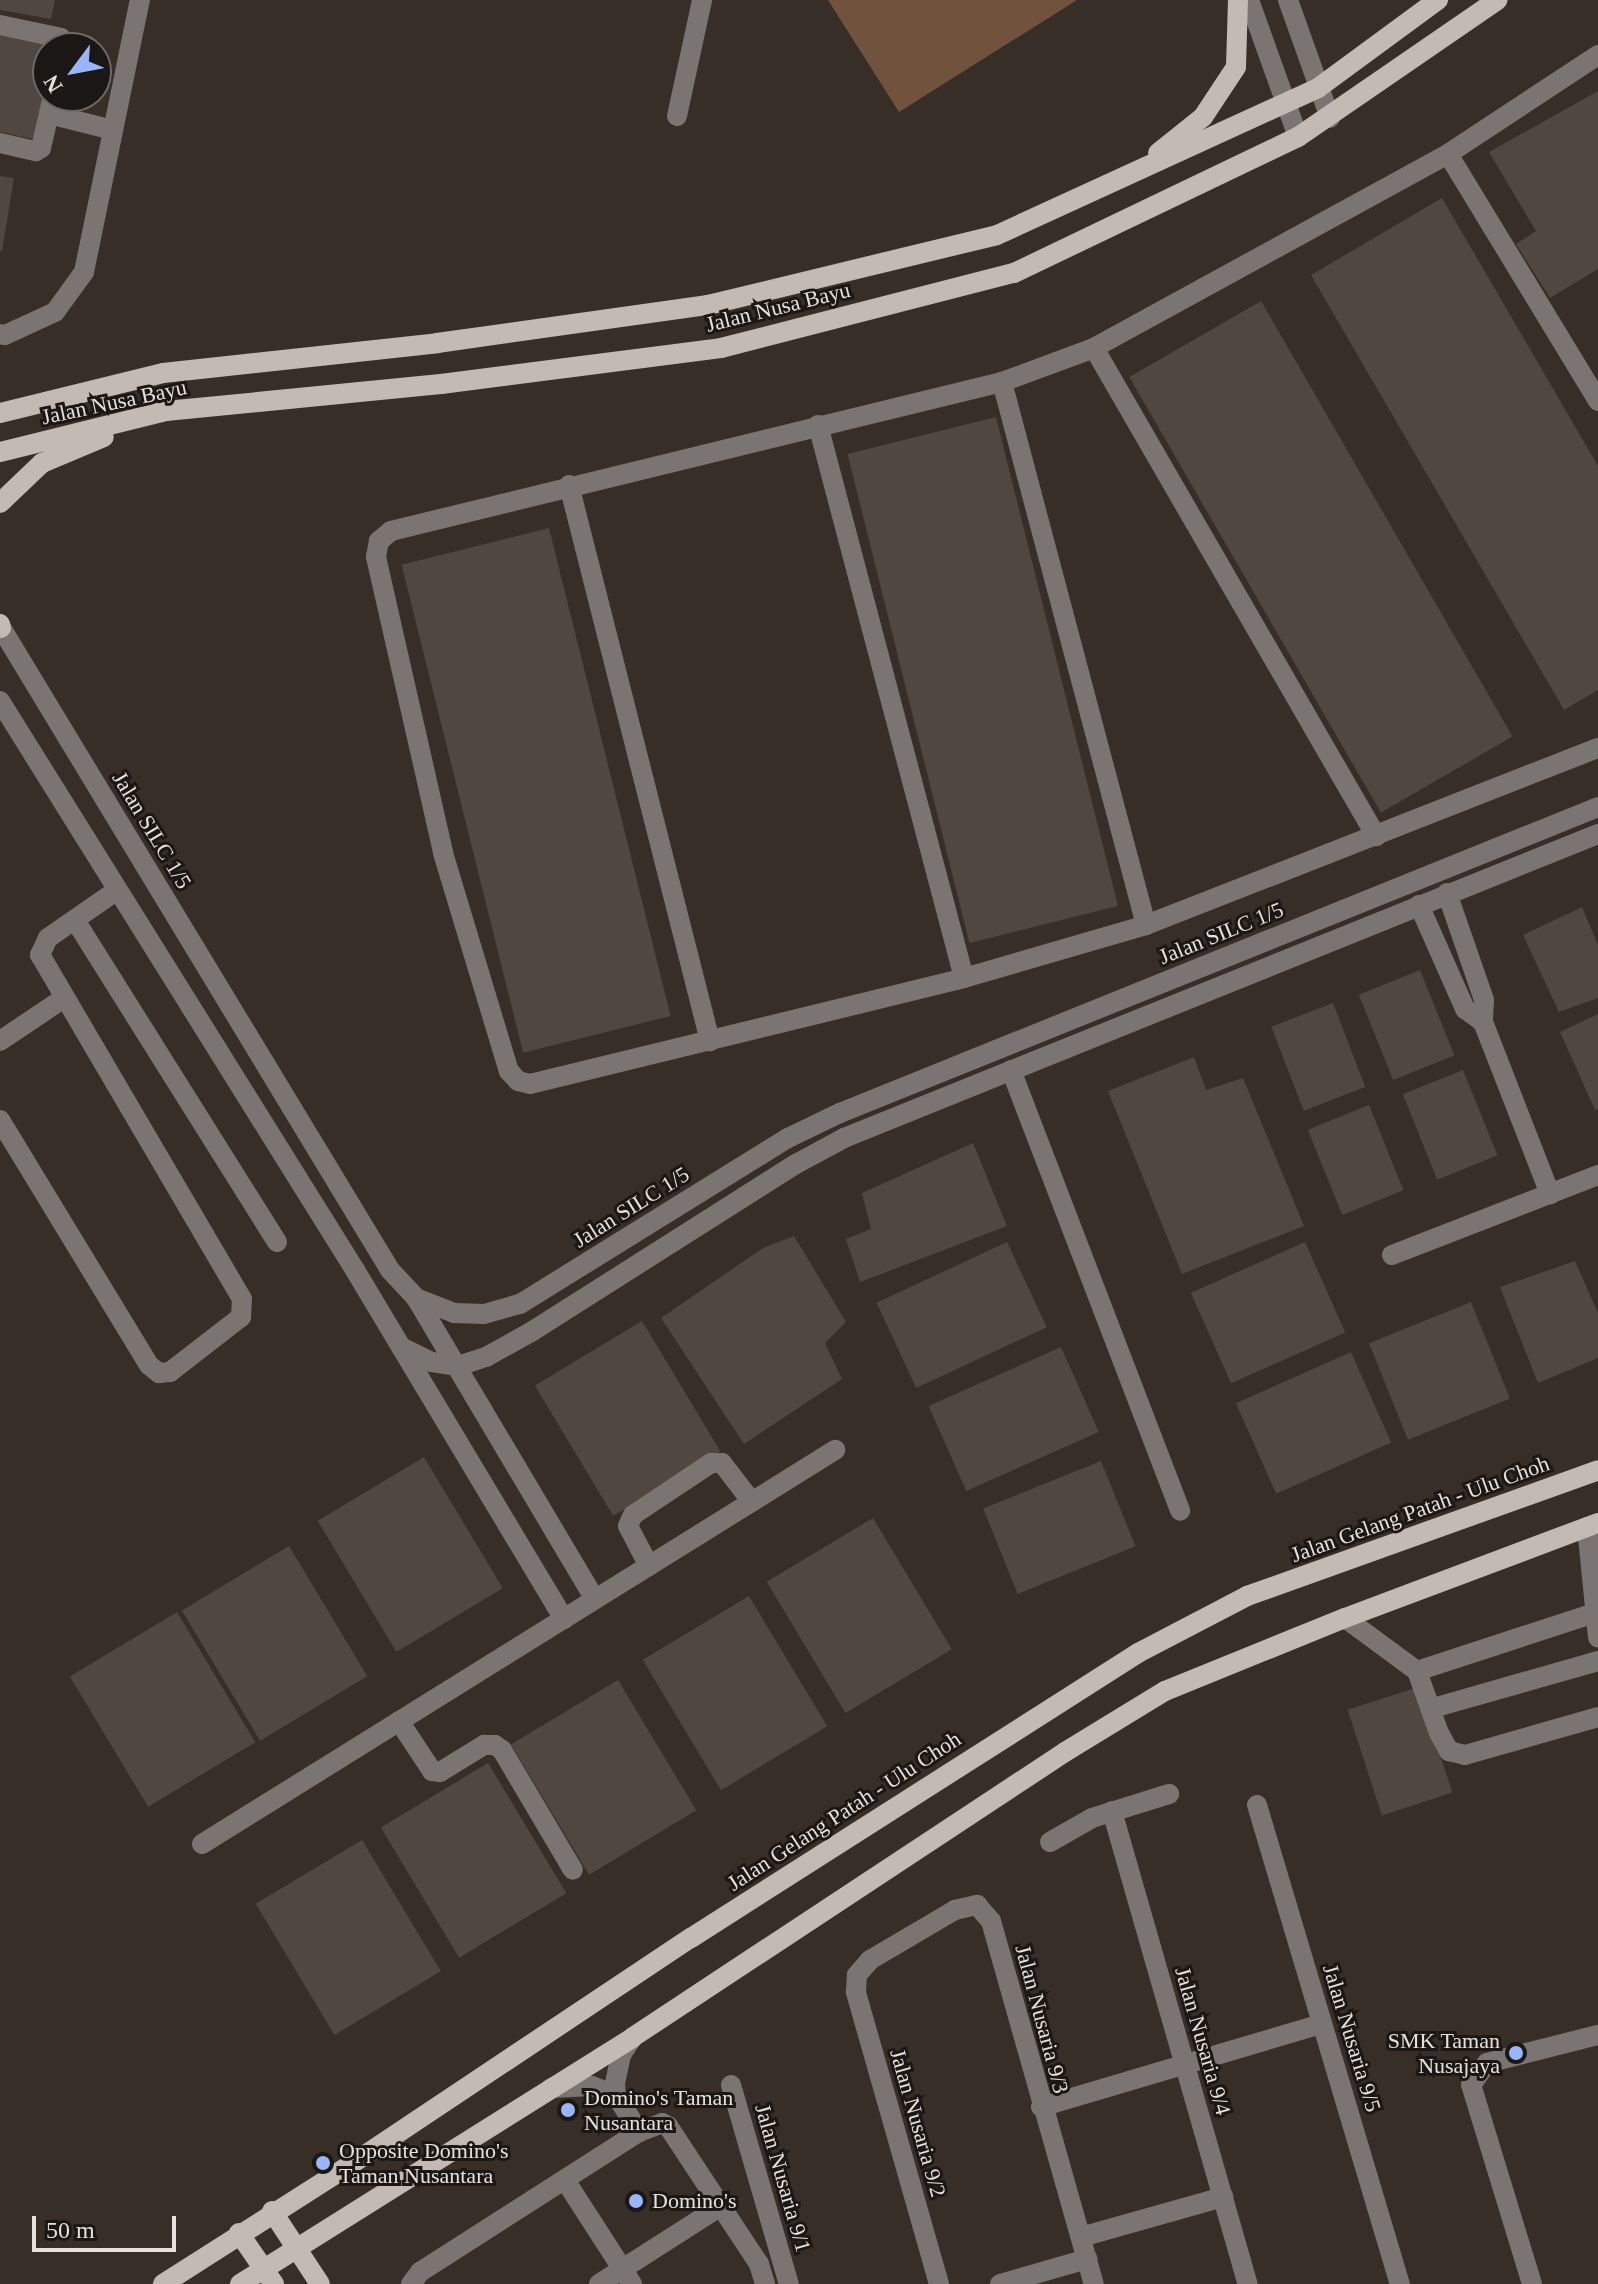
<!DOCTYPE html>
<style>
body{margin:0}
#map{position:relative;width:1598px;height:2284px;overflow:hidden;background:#372e28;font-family:Georgia,serif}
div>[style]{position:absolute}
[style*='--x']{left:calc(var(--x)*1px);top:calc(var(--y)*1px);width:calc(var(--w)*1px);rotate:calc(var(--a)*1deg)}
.green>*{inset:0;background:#70523d}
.building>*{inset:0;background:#504740;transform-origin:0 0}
.minor>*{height:20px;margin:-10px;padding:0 10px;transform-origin:10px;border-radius:10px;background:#7a7572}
.major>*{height:20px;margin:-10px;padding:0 10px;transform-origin:10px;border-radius:10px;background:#c3bab3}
.dots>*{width:22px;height:22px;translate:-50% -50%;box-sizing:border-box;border:4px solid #1b1714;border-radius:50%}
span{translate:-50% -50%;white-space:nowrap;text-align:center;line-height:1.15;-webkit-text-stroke:6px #1b1714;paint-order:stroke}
.street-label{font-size:22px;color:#e7e1dd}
.poi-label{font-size:22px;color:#e7e1dd}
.right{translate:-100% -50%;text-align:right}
.left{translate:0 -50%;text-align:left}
.north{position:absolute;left:32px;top:32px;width:80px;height:80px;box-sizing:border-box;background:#1b1714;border:2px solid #6d6864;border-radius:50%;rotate:238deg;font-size:22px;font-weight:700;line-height:32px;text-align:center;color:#e7e1dd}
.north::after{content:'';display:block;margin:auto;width:28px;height:36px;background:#99b5fd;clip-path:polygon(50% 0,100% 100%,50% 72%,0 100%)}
.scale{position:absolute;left:32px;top:2216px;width:144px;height:36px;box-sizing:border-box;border:4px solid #e7e1dd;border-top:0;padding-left:10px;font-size:24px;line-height:28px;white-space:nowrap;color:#e7e1dd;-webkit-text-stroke:6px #1b1714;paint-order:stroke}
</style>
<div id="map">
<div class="green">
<div style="clip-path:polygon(828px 0,1077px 0,899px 112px)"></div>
</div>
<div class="building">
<div style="clip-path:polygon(0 0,55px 0,51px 19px,0 10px)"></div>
<div style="clip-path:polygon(0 33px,52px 43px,48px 48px,37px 140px,0 132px)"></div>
<div style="clip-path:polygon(1598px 91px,1598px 269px,1550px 298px,1516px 244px,1536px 231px,1489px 152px)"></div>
<div style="clip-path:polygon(0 176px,14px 178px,2px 251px,0 251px)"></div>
<div style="clip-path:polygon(1442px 198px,1598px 466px,1598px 690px,1564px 710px,1311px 275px)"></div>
<div style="left:1261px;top:301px;width:503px;height:152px;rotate:60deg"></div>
<div style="left:996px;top:417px;width:504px;height:153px;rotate:76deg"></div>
<div style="left:549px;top:528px;width:503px;height:152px;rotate:76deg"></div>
<div style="clip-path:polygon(1582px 907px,1598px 945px,1598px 998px,1559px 1012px,1523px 935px)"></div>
<div style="left:1420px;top:970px;width:92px;height:66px;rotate:68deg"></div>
<div style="left:1333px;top:1003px;width:90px;height:66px;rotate:69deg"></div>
<div style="clip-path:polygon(1598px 1014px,1598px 1109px,1595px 1110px,1560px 1032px)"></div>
<div style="clip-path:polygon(1194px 1057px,1206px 1090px,1243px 1078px,1304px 1226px,1182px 1274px,1108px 1091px)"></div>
<div style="left:1463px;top:1070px;width:92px;height:65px;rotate:68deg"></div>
<div style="left:1369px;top:1105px;width:92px;height:66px;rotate:68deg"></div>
<div style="clip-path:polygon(973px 1143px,1007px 1226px,860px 1282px,846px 1239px,871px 1229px,862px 1193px)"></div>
<div style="clip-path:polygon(794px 1236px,846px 1322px,825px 1343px,842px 1379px,744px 1444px,661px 1318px,763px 1248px)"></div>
<div style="left:1007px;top:1242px;width:94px;height:144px;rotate:65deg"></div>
<div style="left:1305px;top:1242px;width:99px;height:125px;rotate:66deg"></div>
<div style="clip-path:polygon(1575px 1261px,1598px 1313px,1598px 1358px,1538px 1383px,1500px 1287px)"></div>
<div style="left:1471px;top:1302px;width:104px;height:110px;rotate:68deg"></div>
<div style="left:642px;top:1321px;width:152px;height:125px;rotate:59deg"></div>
<div style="left:1061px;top:1347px;width:93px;height:145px;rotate:66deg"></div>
<div style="left:1351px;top:1352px;width:99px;height:126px;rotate:66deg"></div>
<div style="left:424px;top:1457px;width:153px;height:124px;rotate:59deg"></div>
<div style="left:1101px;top:1461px;width:92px;height:127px;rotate:68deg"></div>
<div style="left:873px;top:1518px;width:153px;height:124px;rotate:59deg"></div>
<div style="left:289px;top:1546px;width:152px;height:125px;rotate:59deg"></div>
<div style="left:749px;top:1596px;width:152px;height:124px;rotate:59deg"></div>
<div style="left:177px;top:1612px;width:152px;height:125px;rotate:59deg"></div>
<div style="left:618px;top:1680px;width:152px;height:125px;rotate:59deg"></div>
<div style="left:1418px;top:1687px;width:111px;height:74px;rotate:72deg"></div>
<div style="left:488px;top:1763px;width:152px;height:125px;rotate:59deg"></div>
<div style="left:362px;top:1840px;width:153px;height:124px;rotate:59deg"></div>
</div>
<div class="minor">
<div style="--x:1249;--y:0;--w:145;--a:70.3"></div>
<div style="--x:1288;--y:0;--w:125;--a:70.4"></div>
<div style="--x:0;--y:25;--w:62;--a:12"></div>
<div style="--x:61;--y:38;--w:10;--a:79"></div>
<div style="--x:1598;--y:55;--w:180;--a:146.6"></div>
<div style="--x:1448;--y:154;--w:404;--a:151.3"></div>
<div style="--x:1094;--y:348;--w:98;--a:159.7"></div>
<div style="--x:1002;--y:382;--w:629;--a:166.3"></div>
<div style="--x:391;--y:531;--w:16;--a:140"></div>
<div style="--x:379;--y:541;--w:16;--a:101"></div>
<div style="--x:376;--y:557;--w:303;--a:77.2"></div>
<div style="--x:443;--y:853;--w:228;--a:73.2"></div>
<div style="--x:509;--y:1071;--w:13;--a:48"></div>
<div style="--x:518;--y:1081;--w:12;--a:14"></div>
<div style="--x:530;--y:1084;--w:447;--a:-13.7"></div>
<div style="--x:964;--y:978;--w:190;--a:-16.2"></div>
<div style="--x:1146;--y:925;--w:485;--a:-21.4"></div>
<div style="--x:53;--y:96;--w:18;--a:103"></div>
<div style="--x:49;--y:114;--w:66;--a:14"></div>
<div style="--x:677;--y:116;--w:119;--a:-77.8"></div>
<div style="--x:0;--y:143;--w:37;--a:13"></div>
<div style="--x:36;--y:151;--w:6;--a:-31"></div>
<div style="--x:41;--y:148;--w:35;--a:-77"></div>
<div style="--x:1448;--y:154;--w:289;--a:58.7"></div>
<div style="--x:0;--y:334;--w:5;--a:11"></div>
<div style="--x:5;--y:335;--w:55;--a:-24.7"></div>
<div style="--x:55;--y:312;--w:49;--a:-54.1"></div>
<div style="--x:84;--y:272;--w:278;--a:-78.4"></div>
<div style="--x:1094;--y:348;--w:564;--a:59.98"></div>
<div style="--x:1002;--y:382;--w:562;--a:75.15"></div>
<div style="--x:818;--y:425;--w:572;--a:75.21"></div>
<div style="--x:569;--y:485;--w:574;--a:75.77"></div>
<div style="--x:0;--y:626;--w:753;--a:58.8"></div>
<div style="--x:390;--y:1270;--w:38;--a:47"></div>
<div style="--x:416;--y:1298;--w:41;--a:21.5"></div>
<div style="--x:454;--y:1313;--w:30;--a:2"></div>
<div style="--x:484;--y:1314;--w:37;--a:-16"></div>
<div style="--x:520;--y:1304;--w:315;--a:-31.8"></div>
<div style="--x:788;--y:1138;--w:58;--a:-25.7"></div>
<div style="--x:840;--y:1113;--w:817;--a:-21.98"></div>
<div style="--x:0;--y:701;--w:671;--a:58.04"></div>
<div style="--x:355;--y:1270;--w:407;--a:59.1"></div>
<div style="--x:1447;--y:893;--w:113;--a:70.9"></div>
<div style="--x:1484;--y:1000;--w:22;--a:93"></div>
<div style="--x:1483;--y:1022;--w:185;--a:68.7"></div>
<div style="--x:1419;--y:905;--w:114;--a:66.1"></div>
<div style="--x:1465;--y:1009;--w:22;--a:36"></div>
<div style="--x:75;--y:920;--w:380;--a:57.9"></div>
<div style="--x:0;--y:1041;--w:77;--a:-33.9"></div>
<div style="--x:1011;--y:1070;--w:472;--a:69"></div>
<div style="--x:0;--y:1120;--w:287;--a:58.7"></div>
<div style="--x:149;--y:1365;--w:13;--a:39"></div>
<div style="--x:159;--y:1373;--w:11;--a:-5"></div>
<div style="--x:170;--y:1372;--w:90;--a:-37.8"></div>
<div style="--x:241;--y:1317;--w:18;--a:-87"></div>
<div style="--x:242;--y:1299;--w:399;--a:-120.4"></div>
<div style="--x:40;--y:955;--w:19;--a:-65"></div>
<div style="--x:48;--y:938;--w:83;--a:-34.7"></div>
<div style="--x:1392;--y:1255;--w:221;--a:-21.2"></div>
<div style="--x:416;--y:1298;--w:350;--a:59.3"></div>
<div style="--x:401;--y:1347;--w:34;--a:26"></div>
<div style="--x:432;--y:1362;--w:26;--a:9"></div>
<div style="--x:458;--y:1366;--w:29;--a:-18"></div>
<div style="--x:486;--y:1357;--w:51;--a:-29.1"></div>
<div style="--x:531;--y:1332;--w:314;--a:-32.4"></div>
<div style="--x:796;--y:1164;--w:55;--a:-28.4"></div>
<div style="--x:844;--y:1138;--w:813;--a:-21.96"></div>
<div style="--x:1587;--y:1527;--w:111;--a:84.3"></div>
<div style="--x:649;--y:1566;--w:45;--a:-117.7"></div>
<div style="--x:628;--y:1526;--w:12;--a:-66"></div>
<div style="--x:633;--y:1515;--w:94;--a:-33.7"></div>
<div style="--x:711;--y:1463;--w:11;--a:0"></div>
<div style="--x:722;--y:1463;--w:49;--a:52.4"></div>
<div style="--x:1345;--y:1618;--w:89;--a:36.4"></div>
<div style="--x:1417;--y:1671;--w:66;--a:70.5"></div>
<div style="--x:1439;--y:1733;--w:21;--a:61"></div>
<div style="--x:1449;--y:1751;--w:16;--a:14"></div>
<div style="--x:1465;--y:1755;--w:138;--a:-15.9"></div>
<div style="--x:1417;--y:1671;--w:186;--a:-18.1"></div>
<div style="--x:1433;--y:1708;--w:172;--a:-15.9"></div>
<div style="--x:399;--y:1721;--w:60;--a:56.6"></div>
<div style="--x:432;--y:1771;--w:8;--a:7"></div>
<div style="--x:440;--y:1772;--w:52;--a:-31.5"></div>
<div style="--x:484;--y:1745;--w:11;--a:0"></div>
<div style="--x:495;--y:1745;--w:9;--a:36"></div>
<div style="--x:502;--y:1750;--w:139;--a:59.4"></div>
<div style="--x:1257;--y:1805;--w:500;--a:73.4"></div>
<div style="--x:1112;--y:1811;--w:492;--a:74"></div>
<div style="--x:1050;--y:1842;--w:48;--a:-29.7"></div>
<div style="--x:1092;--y:1818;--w:81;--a:-17.3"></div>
<div style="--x:202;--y:1844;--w:746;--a:-31.9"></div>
<div style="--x:633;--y:2037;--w:22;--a:124"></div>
<div style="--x:621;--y:2055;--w:30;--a:102"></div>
<div style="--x:615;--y:2084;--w:11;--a:85"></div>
<div style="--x:616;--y:2095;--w:44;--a:58.1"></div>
<div style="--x:731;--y:2085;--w:207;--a:73.8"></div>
<div style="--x:551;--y:2088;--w:41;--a:-2.8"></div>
<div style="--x:592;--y:2086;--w:26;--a:21"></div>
<div style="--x:1041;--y:2107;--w:293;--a:-16.5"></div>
<div style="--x:565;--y:2180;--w:124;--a:57.2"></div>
<div style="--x:1081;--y:2237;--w:148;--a:-15.7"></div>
<div style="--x:411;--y:2284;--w:15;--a:-53"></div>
<div style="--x:420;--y:2272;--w:260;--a:-32.6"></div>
<div style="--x:639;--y:2132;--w:25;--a:-21"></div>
<div style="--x:662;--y:2123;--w:7;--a:27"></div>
<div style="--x:668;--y:2126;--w:165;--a:56.6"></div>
<div style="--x:759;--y:2264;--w:21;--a:73"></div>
<div style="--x:599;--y:2284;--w:145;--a:-32.6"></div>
<div style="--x:939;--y:2284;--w:304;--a:-105.9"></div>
<div style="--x:856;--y:1992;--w:17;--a:-87"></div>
<div style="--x:857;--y:1975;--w:20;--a:-49"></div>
<div style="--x:870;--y:1960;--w:99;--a:-30.5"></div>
<div style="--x:955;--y:1910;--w:23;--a:-13"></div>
<div style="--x:977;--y:1905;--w:21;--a:49"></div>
<div style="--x:991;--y:1921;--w:377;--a:74.2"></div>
<div style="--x:1000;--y:2284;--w:91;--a:-16"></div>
<div style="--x:1532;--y:2284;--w:208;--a:-107"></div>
<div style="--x:1471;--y:2085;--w:27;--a:-54"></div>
<div style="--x:1487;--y:2063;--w:114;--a:-14.2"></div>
</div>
<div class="major">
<div style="--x:1158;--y:153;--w:58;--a:-38.7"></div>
<div style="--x:1203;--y:117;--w:60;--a:-56.6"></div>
<div style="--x:1236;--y:67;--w:67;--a:-88.3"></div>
<div style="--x:0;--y:413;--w:168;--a:-13.8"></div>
<div style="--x:163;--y:373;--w:276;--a:-6.2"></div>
<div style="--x:437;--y:343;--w:274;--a:-8"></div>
<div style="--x:708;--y:305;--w:297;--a:-13.6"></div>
<div style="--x:997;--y:235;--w:353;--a:-24.6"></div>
<div style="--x:1318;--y:88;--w:149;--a:-36.3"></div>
<div style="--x:0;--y:452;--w:171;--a:-13.9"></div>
<div style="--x:166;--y:411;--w:276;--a:-5.6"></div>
<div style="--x:441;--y:384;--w:282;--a:-7.3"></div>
<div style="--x:721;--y:348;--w:302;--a:-14.4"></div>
<div style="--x:1014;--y:273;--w:315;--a:-25.6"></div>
<div style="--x:1298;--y:137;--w:242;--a:-34.5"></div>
<div style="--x:0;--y:503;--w:58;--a:-43.6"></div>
<div style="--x:42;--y:463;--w:67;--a:-22.8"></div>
<div style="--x:0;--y:624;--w:4;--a:76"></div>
<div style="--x:272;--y:2211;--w:87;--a:56.7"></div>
<div style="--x:239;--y:2233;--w:62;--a:55.5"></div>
<div style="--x:163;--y:2284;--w:225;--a:-32.5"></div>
<div style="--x:353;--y:2163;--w:406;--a:-33.7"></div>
<div style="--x:691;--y:1938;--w:530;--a:-32.52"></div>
<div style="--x:1138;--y:1653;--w:123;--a:-27.6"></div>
<div style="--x:1247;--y:1596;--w:373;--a:-19.7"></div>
<div style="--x:240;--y:2284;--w:464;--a:-32.1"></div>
<div style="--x:633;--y:2037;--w:518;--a:-33.41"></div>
<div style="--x:1065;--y:1752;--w:117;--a:-31.4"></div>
<div style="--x:1165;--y:1691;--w:194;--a:-22.1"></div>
<div style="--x:1345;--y:1618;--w:270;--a:-20.6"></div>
</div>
<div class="dots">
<div style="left:1516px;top:2053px;background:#99b5fd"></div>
<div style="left:568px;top:2110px;background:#99b5fd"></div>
<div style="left:323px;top:2163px;background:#99b5fd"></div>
<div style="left:636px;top:2201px;background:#99b5fd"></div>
</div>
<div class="street-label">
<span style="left:778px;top:307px;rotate:-14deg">Jalan Nusa Bayu</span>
<span style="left:114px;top:402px;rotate:-12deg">Jalan Nusa Bayu</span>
<span style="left:152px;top:830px;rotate:59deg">Jalan SILC 1/5</span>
<span style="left:1221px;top:933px;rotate:-22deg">Jalan SILC 1/5</span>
<span style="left:631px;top:1207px;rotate:-32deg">Jalan SILC 1/5</span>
<span style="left:1420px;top:1509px;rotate:-20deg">Jalan Gelang Patah - Ulu Choh</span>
<span style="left:844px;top:1811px;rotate:-33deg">Jalan Gelang Patah - Ulu Choh</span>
<span style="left:1042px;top:2019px;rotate:75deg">Jalan Nusaria 9/3</span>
<span style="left:1352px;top:2038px;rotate:73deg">Jalan Nusaria 9/5</span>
<span style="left:1203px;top:2041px;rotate:74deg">Jalan Nusaria 9/4</span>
<span style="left:918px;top:2123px;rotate:74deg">Jalan Nusaria 9/2</span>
<span style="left:783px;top:2178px;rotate:74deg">Jalan Nusaria 9/1</span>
</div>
<div class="poi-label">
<span class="right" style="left:1500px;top:2053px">SMK Taman<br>Nusajaya</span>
<span class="left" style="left:584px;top:2110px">Domino's Taman<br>Nusantara</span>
<span class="left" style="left:339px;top:2163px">Opposite Domino's<br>Taman Nusantara</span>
<span class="left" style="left:652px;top:2201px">Domino's</span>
</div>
<div class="north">N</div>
<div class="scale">50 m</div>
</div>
